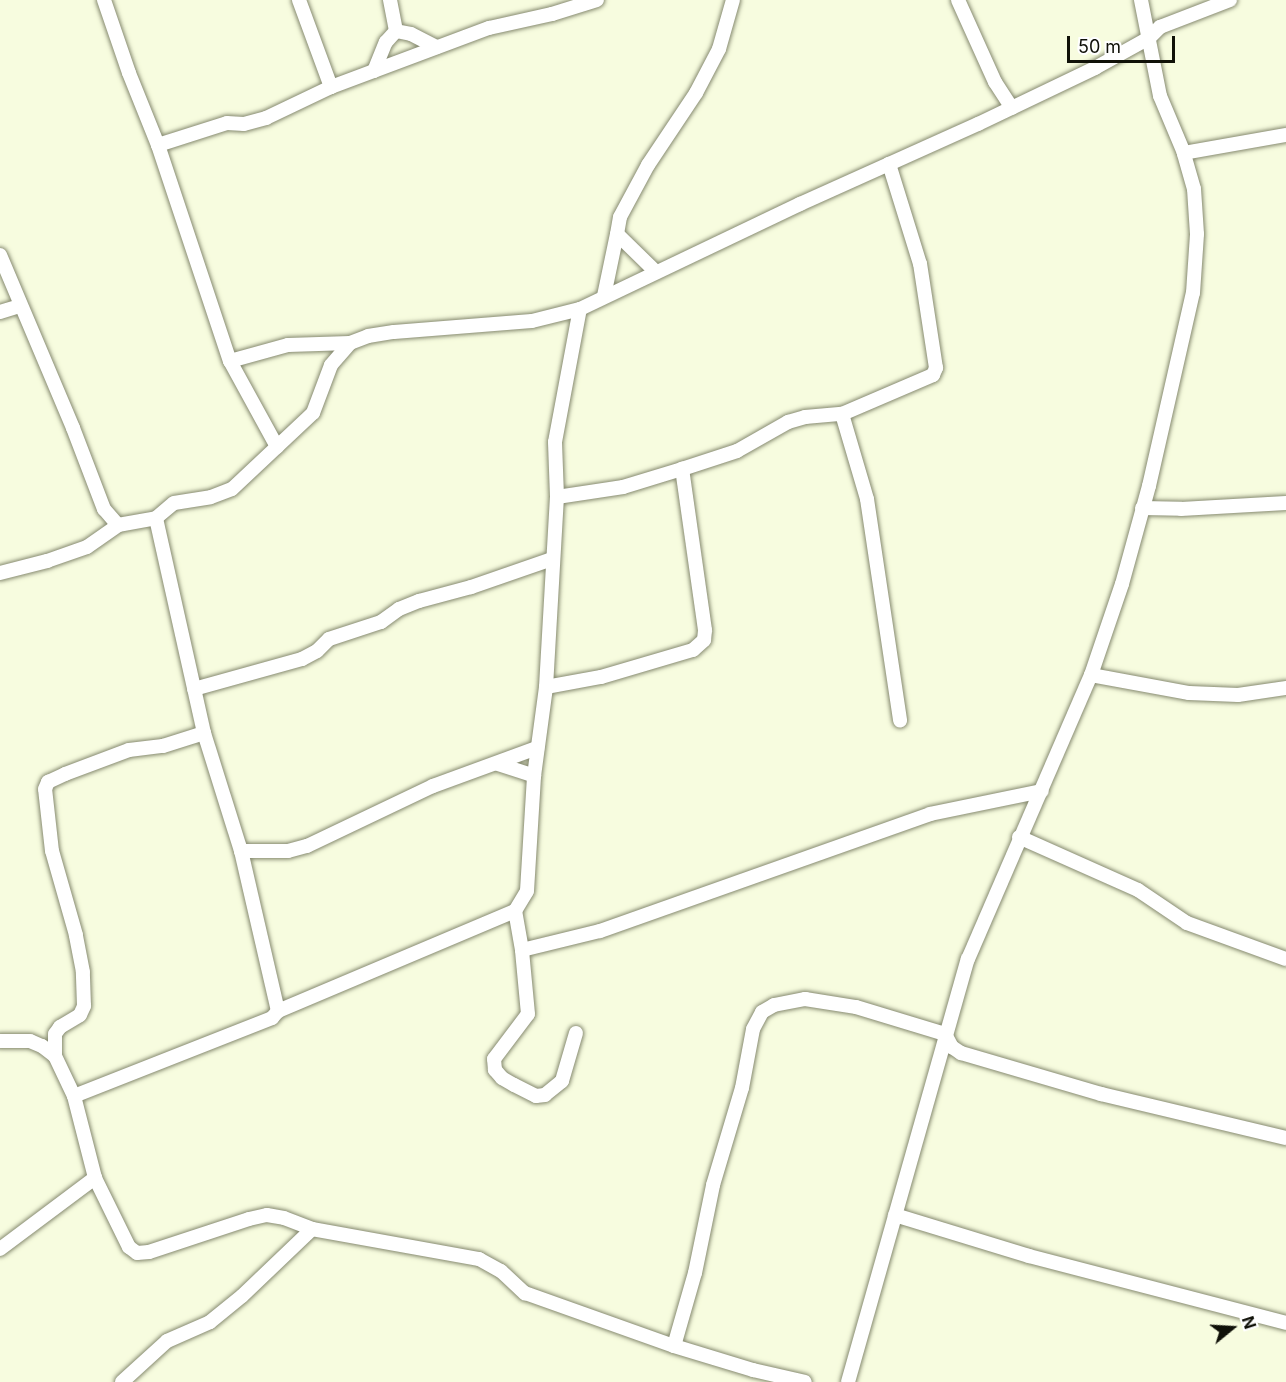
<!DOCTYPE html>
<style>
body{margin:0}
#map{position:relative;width:1286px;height:1382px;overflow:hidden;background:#f7fcdf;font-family:Inter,sans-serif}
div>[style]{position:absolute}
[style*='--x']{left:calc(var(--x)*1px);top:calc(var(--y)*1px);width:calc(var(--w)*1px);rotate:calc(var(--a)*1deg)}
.roads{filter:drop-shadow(0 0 2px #868a70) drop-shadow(0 0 2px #868a70)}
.minor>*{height:14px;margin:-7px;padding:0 7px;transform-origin:7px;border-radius:7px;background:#fff}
span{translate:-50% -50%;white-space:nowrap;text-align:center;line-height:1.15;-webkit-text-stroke:4.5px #fff;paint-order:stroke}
.north{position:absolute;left:1202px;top:1298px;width:60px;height:60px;-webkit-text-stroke:4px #fff;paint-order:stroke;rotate:72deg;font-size:16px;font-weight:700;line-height:24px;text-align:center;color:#101108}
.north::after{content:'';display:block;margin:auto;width:21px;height:27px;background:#101108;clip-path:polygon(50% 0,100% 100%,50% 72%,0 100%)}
.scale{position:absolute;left:1067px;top:36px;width:108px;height:27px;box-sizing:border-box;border:3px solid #101108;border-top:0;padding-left:8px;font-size:18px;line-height:21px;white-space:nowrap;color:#101108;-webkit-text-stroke:4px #fff;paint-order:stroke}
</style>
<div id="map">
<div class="roads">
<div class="minor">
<div style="--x:104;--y:0;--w:77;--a:71.1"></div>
<div style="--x:129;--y:73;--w:78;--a:68.1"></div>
<div style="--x:158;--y:145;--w:228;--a:71.6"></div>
<div style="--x:230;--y:361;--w:98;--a:61.3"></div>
<div style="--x:299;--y:0;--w:93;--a:69.8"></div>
<div style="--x:390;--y:0;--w:32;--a:79"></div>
<div style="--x:958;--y:0;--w:90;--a:65.7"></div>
<div style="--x:995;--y:82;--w:31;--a:57"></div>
<div style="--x:396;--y:31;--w:15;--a:11"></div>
<div style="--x:411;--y:34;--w:29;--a:27"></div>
<div style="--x:374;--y:71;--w:31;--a:-68"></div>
<div style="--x:386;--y:42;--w:15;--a:-48"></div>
<div style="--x:158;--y:145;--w:72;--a:-17.7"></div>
<div style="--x:227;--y:123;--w:17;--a:3"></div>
<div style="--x:244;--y:124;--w:23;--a:-15"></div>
<div style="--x:266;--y:118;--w:72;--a:-25.5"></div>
<div style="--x:331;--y:87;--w:169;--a:-20.5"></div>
<div style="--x:489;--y:28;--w:65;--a:-12.5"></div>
<div style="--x:552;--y:14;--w:47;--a:-17.3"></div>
<div style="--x:1184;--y:153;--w:104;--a:-10"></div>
<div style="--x:0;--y:255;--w:188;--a:67.1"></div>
<div style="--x:73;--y:428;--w:87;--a:69.1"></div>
<div style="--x:104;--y:509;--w:21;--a:49"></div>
<div style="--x:656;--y:272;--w:54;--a:-135.7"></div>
<div style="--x:617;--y:234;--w:17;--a:-80"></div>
<div style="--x:620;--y:217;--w:59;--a:-61.7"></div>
<div style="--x:648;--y:165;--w:87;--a:-56.3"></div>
<div style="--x:696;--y:93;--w:50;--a:-62.4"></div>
<div style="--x:719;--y:49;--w:51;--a:-74.1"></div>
<div style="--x:604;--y:296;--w:63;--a:-78.2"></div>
<div style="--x:0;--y:312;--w:21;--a:-17"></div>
<div style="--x:230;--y:361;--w:60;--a:-15.4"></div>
<div style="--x:288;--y:345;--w:62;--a:-1.8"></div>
<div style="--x:842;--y:414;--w:89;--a:73.6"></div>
<div style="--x:867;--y:499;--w:224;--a:81.5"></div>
<div style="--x:557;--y:497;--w:67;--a:-8.6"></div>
<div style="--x:623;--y:487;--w:62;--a:-17"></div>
<div style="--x:682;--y:469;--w:58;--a:-18.1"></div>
<div style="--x:737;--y:451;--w:59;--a:-29.6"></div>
<div style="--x:788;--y:422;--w:18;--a:-16"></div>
<div style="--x:805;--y:417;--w:37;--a:-5"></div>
<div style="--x:842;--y:414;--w:99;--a:-23.2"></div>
<div style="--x:933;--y:375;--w:8;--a:-67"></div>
<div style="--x:936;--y:368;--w:105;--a:-98.7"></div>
<div style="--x:920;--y:264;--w:105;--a:-107.2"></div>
<div style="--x:1142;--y:508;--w:39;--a:1"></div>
<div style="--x:1181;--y:509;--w:105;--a:-3.3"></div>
<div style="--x:0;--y:573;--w:49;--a:-14.3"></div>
<div style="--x:47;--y:561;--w:42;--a:-19.3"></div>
<div style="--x:87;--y:547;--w:38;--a:-35"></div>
<div style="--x:118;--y:525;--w:39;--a:-10"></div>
<div style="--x:156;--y:518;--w:23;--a:-40"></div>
<div style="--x:174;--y:503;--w:37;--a:-9"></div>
<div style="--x:211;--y:497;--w:22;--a:-21"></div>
<div style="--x:232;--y:489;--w:111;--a:-43.2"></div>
<div style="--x:313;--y:413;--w:51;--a:-69.4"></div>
<div style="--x:331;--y:365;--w:29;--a:-49"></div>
<div style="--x:350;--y:343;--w:19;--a:-21"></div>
<div style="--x:368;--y:336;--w:26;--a:-9"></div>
<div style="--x:394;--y:332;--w:138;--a:-4.6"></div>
<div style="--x:532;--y:321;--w:49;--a:-14"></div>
<div style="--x:580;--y:309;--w:244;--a:-25.5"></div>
<div style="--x:800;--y:204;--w:195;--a:-24.2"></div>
<div style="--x:978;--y:124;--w:130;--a:-25.6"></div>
<div style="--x:1095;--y:68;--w:62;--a:-29.1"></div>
<div style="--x:1149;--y:38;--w:16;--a:-45"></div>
<div style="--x:1160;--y:27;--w:75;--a:-21.1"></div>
<div style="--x:1091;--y:675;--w:100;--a:10.4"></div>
<div style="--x:1189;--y:693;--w:49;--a:2.3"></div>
<div style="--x:1238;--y:695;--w:49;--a:-8.3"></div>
<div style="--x:546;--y:687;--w:56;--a:-10.3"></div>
<div style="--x:601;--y:677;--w:96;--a:-16.4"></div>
<div style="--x:693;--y:650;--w:15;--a:-42"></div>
<div style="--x:704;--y:640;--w:10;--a:-84"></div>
<div style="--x:705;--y:630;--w:163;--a:-98.1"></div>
<div style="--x:194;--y:689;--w:112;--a:-15.5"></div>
<div style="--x:302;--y:659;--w:17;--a:-28"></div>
<div style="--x:317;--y:651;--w:17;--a:-45"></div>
<div style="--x:329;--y:639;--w:55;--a:-18.1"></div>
<div style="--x:381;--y:622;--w:22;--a:-36"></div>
<div style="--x:399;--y:609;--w:22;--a:-22"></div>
<div style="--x:419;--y:601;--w:54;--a:-15.1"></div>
<div style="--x:471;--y:587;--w:86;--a:-19.1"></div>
<div style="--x:498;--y:764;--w:38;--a:18"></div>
<div style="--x:1019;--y:837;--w:130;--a:24"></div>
<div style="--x:1138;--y:890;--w:59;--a:34"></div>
<div style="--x:1187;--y:923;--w:105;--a:20"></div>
<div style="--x:241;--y:851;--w:47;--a:0"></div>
<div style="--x:288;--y:851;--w:20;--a:-15"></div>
<div style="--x:307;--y:846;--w:140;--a:-25.5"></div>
<div style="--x:433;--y:786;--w:111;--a:-20.1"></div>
<div style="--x:522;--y:950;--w:80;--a:-13.7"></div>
<div style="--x:600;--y:931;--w:350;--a:-19.5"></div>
<div style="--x:930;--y:814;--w:114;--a:-11.6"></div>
<div style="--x:278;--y:1011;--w:257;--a:-22.9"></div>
<div style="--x:576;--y:1033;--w:50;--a:106.3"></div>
<div style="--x:562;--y:1081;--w:22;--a:141"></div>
<div style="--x:545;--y:1095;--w:9;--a:174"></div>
<div style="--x:536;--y:1096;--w:25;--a:-153"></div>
<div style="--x:514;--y:1085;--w:14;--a:-150"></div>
<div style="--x:502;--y:1078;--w:11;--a:-131"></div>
<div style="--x:495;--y:1070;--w:11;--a:-95"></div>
<div style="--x:494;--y:1059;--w:56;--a:-52.9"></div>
<div style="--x:528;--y:1014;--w:64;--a:-95.4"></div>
<div style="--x:522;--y:950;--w:40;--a:-100"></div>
<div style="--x:515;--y:911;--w:23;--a:-59"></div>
<div style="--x:527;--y:891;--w:115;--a:-86.5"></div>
<div style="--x:534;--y:776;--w:90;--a:-82.3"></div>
<div style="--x:546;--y:687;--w:190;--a:-86.7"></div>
<div style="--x:557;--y:497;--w:55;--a:-92.1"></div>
<div style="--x:555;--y:442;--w:135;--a:-79.4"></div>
<div style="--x:0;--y:1041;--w:30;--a:0"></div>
<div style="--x:30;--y:1041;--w:13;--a:23"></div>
<div style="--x:42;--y:1046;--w:16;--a:38"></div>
<div style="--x:55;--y:1056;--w:44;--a:64.6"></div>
<div style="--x:74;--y:1096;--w:85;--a:75.6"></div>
<div style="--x:95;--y:1178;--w:77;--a:63.8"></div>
<div style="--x:129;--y:1247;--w:10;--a:37"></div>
<div style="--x:137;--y:1253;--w:12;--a:-5"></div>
<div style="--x:149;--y:1252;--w:105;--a:-18.3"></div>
<div style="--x:249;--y:1219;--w:18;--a:-13"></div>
<div style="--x:267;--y:1215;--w:17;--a:10"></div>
<div style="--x:284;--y:1218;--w:30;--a:21"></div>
<div style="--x:55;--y:1056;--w:22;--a:-90"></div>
<div style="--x:55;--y:1034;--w:9;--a:-54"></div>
<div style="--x:60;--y:1027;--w:23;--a:-31"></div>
<div style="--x:80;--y:1015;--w:10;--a:-66"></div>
<div style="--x:84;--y:1006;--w:34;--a:-92"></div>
<div style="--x:83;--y:972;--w:38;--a:-101"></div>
<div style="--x:76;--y:935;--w:87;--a:-105.9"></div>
<div style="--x:52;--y:851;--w:62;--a:-96.4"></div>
<div style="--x:45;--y:789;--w:8;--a:-67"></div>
<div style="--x:48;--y:782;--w:19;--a:-25"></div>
<div style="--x:65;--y:774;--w:68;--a:-20.6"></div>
<div style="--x:129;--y:750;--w:34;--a:-7"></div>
<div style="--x:163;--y:746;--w:43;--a:-17.6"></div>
<div style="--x:74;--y:1096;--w:213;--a:-21.5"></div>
<div style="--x:272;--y:1018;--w:9;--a:-49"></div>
<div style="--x:278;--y:1011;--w:164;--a:-103"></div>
<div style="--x:241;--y:851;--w:124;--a:-107.4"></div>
<div style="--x:204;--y:733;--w:220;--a:-102.6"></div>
<div style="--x:895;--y:1215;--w:140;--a:17"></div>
<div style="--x:1029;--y:1256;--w:266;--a:14.6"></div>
<div style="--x:0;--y:1249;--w:119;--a:-36.8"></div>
<div style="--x:674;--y:1346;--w:76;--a:-74"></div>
<div style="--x:695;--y:1273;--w:90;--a:-78.4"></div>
<div style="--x:713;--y:1185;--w:101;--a:-73.4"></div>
<div style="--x:742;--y:1088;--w:60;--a:-79.4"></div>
<div style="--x:753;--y:1029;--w:19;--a:-62"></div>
<div style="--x:762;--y:1012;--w:14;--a:-30"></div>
<div style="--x:774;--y:1005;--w:32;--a:-11"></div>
<div style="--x:805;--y:999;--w:52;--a:8.9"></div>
<div style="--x:856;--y:1007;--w:93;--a:16.9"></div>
<div style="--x:945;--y:1034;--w:15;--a:62"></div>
<div style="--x:952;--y:1047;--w:11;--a:34"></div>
<div style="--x:961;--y:1053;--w:146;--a:16.3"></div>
<div style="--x:1101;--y:1094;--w:190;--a:13.4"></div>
<div style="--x:122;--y:1382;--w:61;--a:-42.3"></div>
<div style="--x:167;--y:1341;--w:47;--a:-23.8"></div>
<div style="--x:210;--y:1322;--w:41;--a:-39.1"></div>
<div style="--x:242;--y:1296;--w:97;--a:-43.7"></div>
<div style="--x:312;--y:1229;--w:170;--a:10.2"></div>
<div style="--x:479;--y:1259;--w:25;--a:29"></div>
<div style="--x:501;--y:1271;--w:33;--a:43"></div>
<div style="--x:525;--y:1293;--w:158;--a:19.6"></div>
<div style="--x:674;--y:1346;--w:83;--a:16.9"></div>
<div style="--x:753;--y:1370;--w:53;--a:13"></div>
<div style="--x:848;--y:1382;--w:440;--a:-74.2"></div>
<div style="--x:968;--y:959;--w:309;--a:-66.6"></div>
<div style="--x:1091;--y:675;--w:96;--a:-71.2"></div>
<div style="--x:1122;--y:584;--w:102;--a:-74.6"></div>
<div style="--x:1149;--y:486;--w:198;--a:-77.2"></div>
<div style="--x:1193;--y:293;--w:59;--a:-86.1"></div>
<div style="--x:1197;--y:234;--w:45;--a:-93.8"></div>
<div style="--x:1194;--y:189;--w:37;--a:-106"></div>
<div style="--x:1184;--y:153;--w:62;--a:-112.8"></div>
<div style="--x:1160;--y:96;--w:98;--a:-101.2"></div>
</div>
</div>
<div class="north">N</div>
<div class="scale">50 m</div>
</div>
